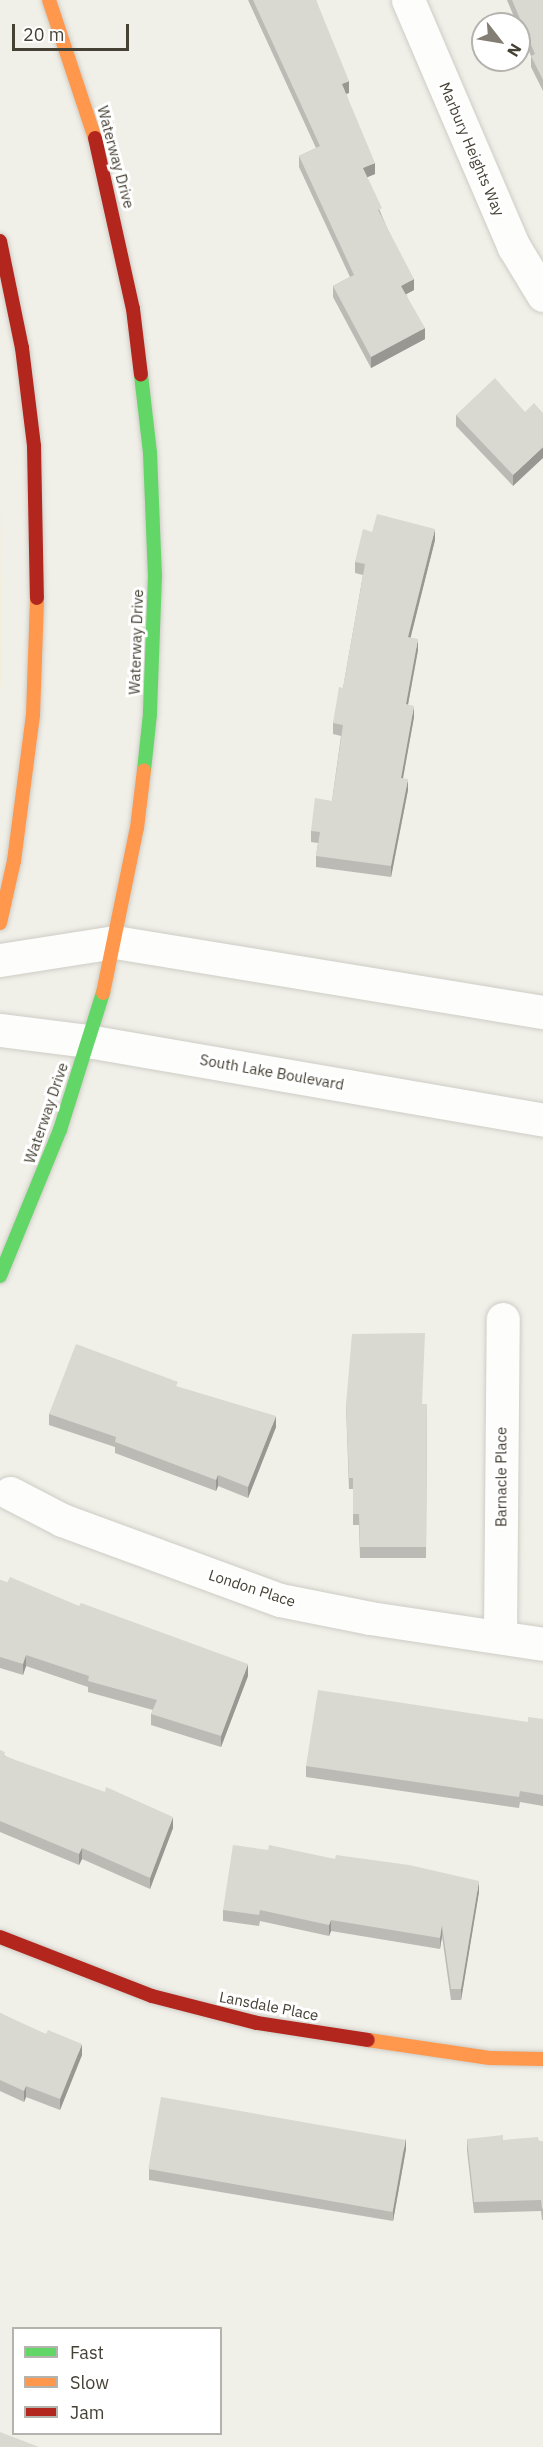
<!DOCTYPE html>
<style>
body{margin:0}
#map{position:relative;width:543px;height:2447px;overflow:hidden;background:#f0efe8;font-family:"IBM Plex Sans",sans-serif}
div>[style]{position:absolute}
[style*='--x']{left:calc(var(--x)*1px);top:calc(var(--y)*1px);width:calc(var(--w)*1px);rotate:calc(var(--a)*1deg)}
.commercial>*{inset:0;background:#f3eddb}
.roads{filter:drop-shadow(0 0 2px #cecdc6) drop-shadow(0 0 2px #cecdc6)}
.street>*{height:33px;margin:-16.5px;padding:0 16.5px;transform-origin:16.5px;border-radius:16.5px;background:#fdfdfc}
.fast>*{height:14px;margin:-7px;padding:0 7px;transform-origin:7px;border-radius:7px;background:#63d668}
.slow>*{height:14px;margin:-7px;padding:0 7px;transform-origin:7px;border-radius:7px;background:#ff974d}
.jam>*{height:14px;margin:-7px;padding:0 7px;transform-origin:7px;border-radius:7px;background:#b3261e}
.wall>*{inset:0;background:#bbbab4}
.shaded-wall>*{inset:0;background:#989792}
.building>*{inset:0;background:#d9d8d1;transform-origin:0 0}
span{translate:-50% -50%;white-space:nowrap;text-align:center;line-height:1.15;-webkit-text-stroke:6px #fff;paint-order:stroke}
.street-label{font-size:15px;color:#464135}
.legend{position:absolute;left:12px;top:2327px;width:210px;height:108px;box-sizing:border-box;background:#fff;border:2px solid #b5b3ae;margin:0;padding:8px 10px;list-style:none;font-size:18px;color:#464135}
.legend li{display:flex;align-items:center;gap:12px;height:30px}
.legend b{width:30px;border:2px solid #b5b3ae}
.north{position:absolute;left:471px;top:12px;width:60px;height:60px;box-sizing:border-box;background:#fff;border:2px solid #b5b3ae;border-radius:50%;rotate:121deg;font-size:16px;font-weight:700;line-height:24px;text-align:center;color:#464135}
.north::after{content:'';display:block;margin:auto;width:21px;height:27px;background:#827e74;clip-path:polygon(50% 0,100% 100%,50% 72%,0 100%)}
.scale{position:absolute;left:12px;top:24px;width:117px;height:27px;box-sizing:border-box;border:3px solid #464135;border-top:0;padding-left:8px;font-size:18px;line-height:21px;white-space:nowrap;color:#464135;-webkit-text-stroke:4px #fff;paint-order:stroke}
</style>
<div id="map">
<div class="commercial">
<div style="clip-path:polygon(0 497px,2px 678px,0 693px)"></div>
</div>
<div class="roads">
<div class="street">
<div style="--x:408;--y:0;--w:269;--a:66.8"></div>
<div style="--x:514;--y:247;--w:56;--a:58.9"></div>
<div style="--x:0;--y:960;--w:116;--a:-8.9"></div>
<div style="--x:115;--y:942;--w:434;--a:9.3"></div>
<div style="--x:0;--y:1030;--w:89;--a:7.1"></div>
<div style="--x:88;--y:1041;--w:462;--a:9.8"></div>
<div style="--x:10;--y:1493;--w:59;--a:27.4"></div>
<div style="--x:62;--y:1520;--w:232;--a:20.2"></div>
<div style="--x:280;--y:1600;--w:92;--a:11.3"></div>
<div style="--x:370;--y:1618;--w:175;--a:8.5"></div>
<div style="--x:500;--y:1634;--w:315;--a:-89.5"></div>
</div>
<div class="fast">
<div style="--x:141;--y:375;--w:79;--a:83.4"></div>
<div style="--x:150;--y:453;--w:122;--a:87.7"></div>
<div style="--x:155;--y:575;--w:139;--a:92.1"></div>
<div style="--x:150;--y:714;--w:56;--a:96.1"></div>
<div style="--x:0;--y:1276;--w:158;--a:-67.7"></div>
<div style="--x:60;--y:1130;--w:144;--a:-72.6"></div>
</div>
<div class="slow">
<div style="--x:49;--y:0;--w:145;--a:71.6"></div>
<div style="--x:0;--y:923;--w:64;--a:-77.3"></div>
<div style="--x:14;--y:861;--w:147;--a:-82.6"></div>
<div style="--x:33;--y:715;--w:117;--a:-88"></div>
<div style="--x:103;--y:993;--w:168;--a:-78.4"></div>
<div style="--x:137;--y:828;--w:58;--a:-83.1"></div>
<div style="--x:368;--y:2040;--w:123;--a:8.4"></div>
<div style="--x:490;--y:2058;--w:53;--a:1.1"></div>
</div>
<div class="jam">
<div style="--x:95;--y:138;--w:175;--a:77.5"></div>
<div style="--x:133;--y:309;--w:66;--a:83.1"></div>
<div style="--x:0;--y:241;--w:109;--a:78.4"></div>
<div style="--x:22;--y:348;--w:99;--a:83"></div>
<div style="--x:34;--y:446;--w:152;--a:88.9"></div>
<div style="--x:0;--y:1937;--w:163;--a:21.2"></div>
<div style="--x:152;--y:1996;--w:108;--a:14.4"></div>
<div style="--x:257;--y:2023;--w:112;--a:8.7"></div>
</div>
</div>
<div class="wall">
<div style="clip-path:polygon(248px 0,316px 0,349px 93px,346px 94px,375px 174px,367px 177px,382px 216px,414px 290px,406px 294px,425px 339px,371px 368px,333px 297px,333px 286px,350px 277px,299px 167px,299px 156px,316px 148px)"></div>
<div style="clip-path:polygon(507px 0,543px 0,543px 91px,531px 67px,531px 56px,519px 28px,519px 24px,517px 24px)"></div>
<div style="clip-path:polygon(525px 412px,513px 486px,456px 426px,456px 415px)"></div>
<div style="clip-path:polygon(372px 532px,435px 540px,410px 638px,418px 650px,408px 705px,414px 717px,403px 778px,408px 790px,391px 877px,316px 867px,316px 856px,318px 843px,311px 842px,311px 831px,332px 801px,341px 736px,333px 734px,333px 723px,343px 688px,363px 575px,355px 573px,355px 562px)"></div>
<div style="clip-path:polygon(178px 1387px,276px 1427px,248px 1498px,218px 1486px,216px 1491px,115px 1453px,115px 1447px,49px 1425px,49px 1414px)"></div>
<div style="clip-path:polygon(427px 1404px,426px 1558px,360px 1558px,359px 1525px,353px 1525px,353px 1489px,349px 1489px,346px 1405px)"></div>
<div style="clip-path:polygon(0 1580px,248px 1676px,221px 1747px,151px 1725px,151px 1714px,153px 1710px,88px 1692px,88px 1687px,26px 1666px,23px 1675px,0 1668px)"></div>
<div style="clip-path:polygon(543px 1719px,543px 1806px,520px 1802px,519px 1808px,306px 1777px,306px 1766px)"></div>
<div style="clip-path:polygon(0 1750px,5px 1756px,173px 1828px,150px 1889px,82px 1859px,79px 1865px,0 1832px)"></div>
<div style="clip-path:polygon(479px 1892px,461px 2000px,451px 2000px,442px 1936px,440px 1949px,331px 1931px,329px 1936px,260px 1921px,259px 1926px,223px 1921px,223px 1910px)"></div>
<div style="clip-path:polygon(0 2013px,82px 2055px,60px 2110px,26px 2097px,24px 2102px,0 2091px)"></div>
<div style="clip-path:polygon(467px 2139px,543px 2141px,543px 2220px,542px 2220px,541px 2211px,474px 2213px,467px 2150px)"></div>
<div style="clip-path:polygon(406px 2149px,393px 2221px,149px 2180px,149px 2169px)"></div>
</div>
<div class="shaded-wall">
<div style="clip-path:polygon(349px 81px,349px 93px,342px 95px,342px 84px)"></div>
<div style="clip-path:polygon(375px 163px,375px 174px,363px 179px,363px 168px)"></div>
<div style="clip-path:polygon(414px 279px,414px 290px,401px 297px,401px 286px)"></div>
<div style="clip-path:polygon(425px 328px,425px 339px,371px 368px,371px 357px)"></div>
<div style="clip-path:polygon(543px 447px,543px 458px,513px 486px,513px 475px)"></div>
<div style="clip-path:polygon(435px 529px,435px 540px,408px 648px,408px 637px)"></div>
<div style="clip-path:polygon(418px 639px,418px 650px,406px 715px,406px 704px)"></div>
<div style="clip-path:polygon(414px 706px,414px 717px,401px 789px,401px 778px)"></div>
<div style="clip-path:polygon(408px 779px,408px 790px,391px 877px,391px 866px)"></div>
<div style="clip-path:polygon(276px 1416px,276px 1427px,248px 1498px,248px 1487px)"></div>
<div style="clip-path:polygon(218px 1475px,218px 1486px,216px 1491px,216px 1480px)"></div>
<div style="clip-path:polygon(26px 1655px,26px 1666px,23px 1675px,23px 1664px)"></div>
<div style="clip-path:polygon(248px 1664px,248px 1676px,221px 1747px,221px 1736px)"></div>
<div style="clip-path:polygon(173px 1817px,173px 1828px,150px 1889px,150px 1878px)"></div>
<div style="clip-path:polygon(82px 1848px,82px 1859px,79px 1865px,79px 1854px)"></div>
<div style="clip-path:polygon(479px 1881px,479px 1892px,461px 2000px,461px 1989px)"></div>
<div style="clip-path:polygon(331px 1920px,331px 1931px,329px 1936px,329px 1925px)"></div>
<div style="clip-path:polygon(442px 1925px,442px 1936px,440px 1949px,440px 1938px)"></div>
<div style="clip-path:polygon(82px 2044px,82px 2055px,60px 2110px,60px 2099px)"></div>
<div style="clip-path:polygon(26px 2086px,26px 2097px,24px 2102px,24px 2091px)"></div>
<div style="clip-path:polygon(406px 2138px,406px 2149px,393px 2221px,393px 2210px)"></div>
</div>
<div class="building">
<div style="clip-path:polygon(253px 0,316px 0,349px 81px,342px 84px,375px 163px,363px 168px,382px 208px,378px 210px,414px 279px,401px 286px,425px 328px,371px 357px,333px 286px,354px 275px,299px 156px,320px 146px)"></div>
<div style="clip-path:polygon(512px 0,543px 0,543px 80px,531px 56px,535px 54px)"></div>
<div style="clip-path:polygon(495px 378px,525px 412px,534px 403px,543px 413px,543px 447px,513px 475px,456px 415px)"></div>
<div style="clip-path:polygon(377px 514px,435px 529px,408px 637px,418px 639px,406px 704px,414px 706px,401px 778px,408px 779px,391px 866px,316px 856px,320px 832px,311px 831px,315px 798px,332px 801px,343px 725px,333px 723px,339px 687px,343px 688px,365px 564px,355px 562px,363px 529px,372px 532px)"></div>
<div style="clip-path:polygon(425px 1333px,422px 1404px,427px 1404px,426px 1547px,360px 1547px,359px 1514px,353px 1514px,353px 1478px,349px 1478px,346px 1405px,352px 1334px)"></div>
<div style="clip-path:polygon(76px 1344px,178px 1382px,176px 1386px,276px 1416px,248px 1487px,218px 1475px,216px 1480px,115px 1442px,116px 1437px,49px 1414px)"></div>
<div style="clip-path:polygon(10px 1577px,79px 1606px,81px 1603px,248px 1664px,221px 1736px,151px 1714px,157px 1700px,88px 1681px,89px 1676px,26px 1655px,23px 1664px,0 1657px,0 1580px,7px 1583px)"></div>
<div style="clip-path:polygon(318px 1690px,528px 1722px,528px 1717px,543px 1719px,543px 1795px,520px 1791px,519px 1797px,306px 1766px)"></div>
<div style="clip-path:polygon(0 1750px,5px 1752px,4px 1756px,105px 1792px,106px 1787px,173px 1817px,150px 1878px,82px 1848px,79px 1854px,0 1821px)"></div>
<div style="clip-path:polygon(233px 1845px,268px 1850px,269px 1845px,335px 1859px,336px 1855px,409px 1865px,479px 1881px,461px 1989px,451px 1989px,442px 1925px,440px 1938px,331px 1920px,329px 1925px,260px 1910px,259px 1915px,223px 1910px)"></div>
<div style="clip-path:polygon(0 2013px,46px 2034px,48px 2030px,82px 2044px,60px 2099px,26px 2086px,24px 2091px,0 2080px)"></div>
<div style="left:161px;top:2097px;width:248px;height:73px;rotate:10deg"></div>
<div style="clip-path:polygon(503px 2135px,503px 2140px,538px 2137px,539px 2141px,543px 2141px,543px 2208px,542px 2209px,541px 2200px,474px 2202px,467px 2139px)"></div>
<div style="clip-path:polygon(0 2432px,39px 2447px,0 2447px)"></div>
</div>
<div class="street-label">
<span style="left:472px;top:149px;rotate:67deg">Marbury Heights Way</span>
<span style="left:116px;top:157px;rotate:75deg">Waterway Drive</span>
<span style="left:136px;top:642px;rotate:-88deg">Waterway Drive</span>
<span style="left:272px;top:1072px;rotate:10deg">South Lake Boulevard</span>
<span style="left:46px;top:1113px;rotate:-71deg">Waterway Drive</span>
<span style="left:501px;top:1477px;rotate:-90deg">Barnacle Place</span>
<span style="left:252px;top:1588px;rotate:18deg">London Place</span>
<span style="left:269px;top:2006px;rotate:11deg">Lansdale Place</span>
</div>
<ul class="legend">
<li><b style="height:8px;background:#63d668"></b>Fast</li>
<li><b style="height:8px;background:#ff974d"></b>Slow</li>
<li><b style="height:8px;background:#b3261e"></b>Jam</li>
</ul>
<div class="north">N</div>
<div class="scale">20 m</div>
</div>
